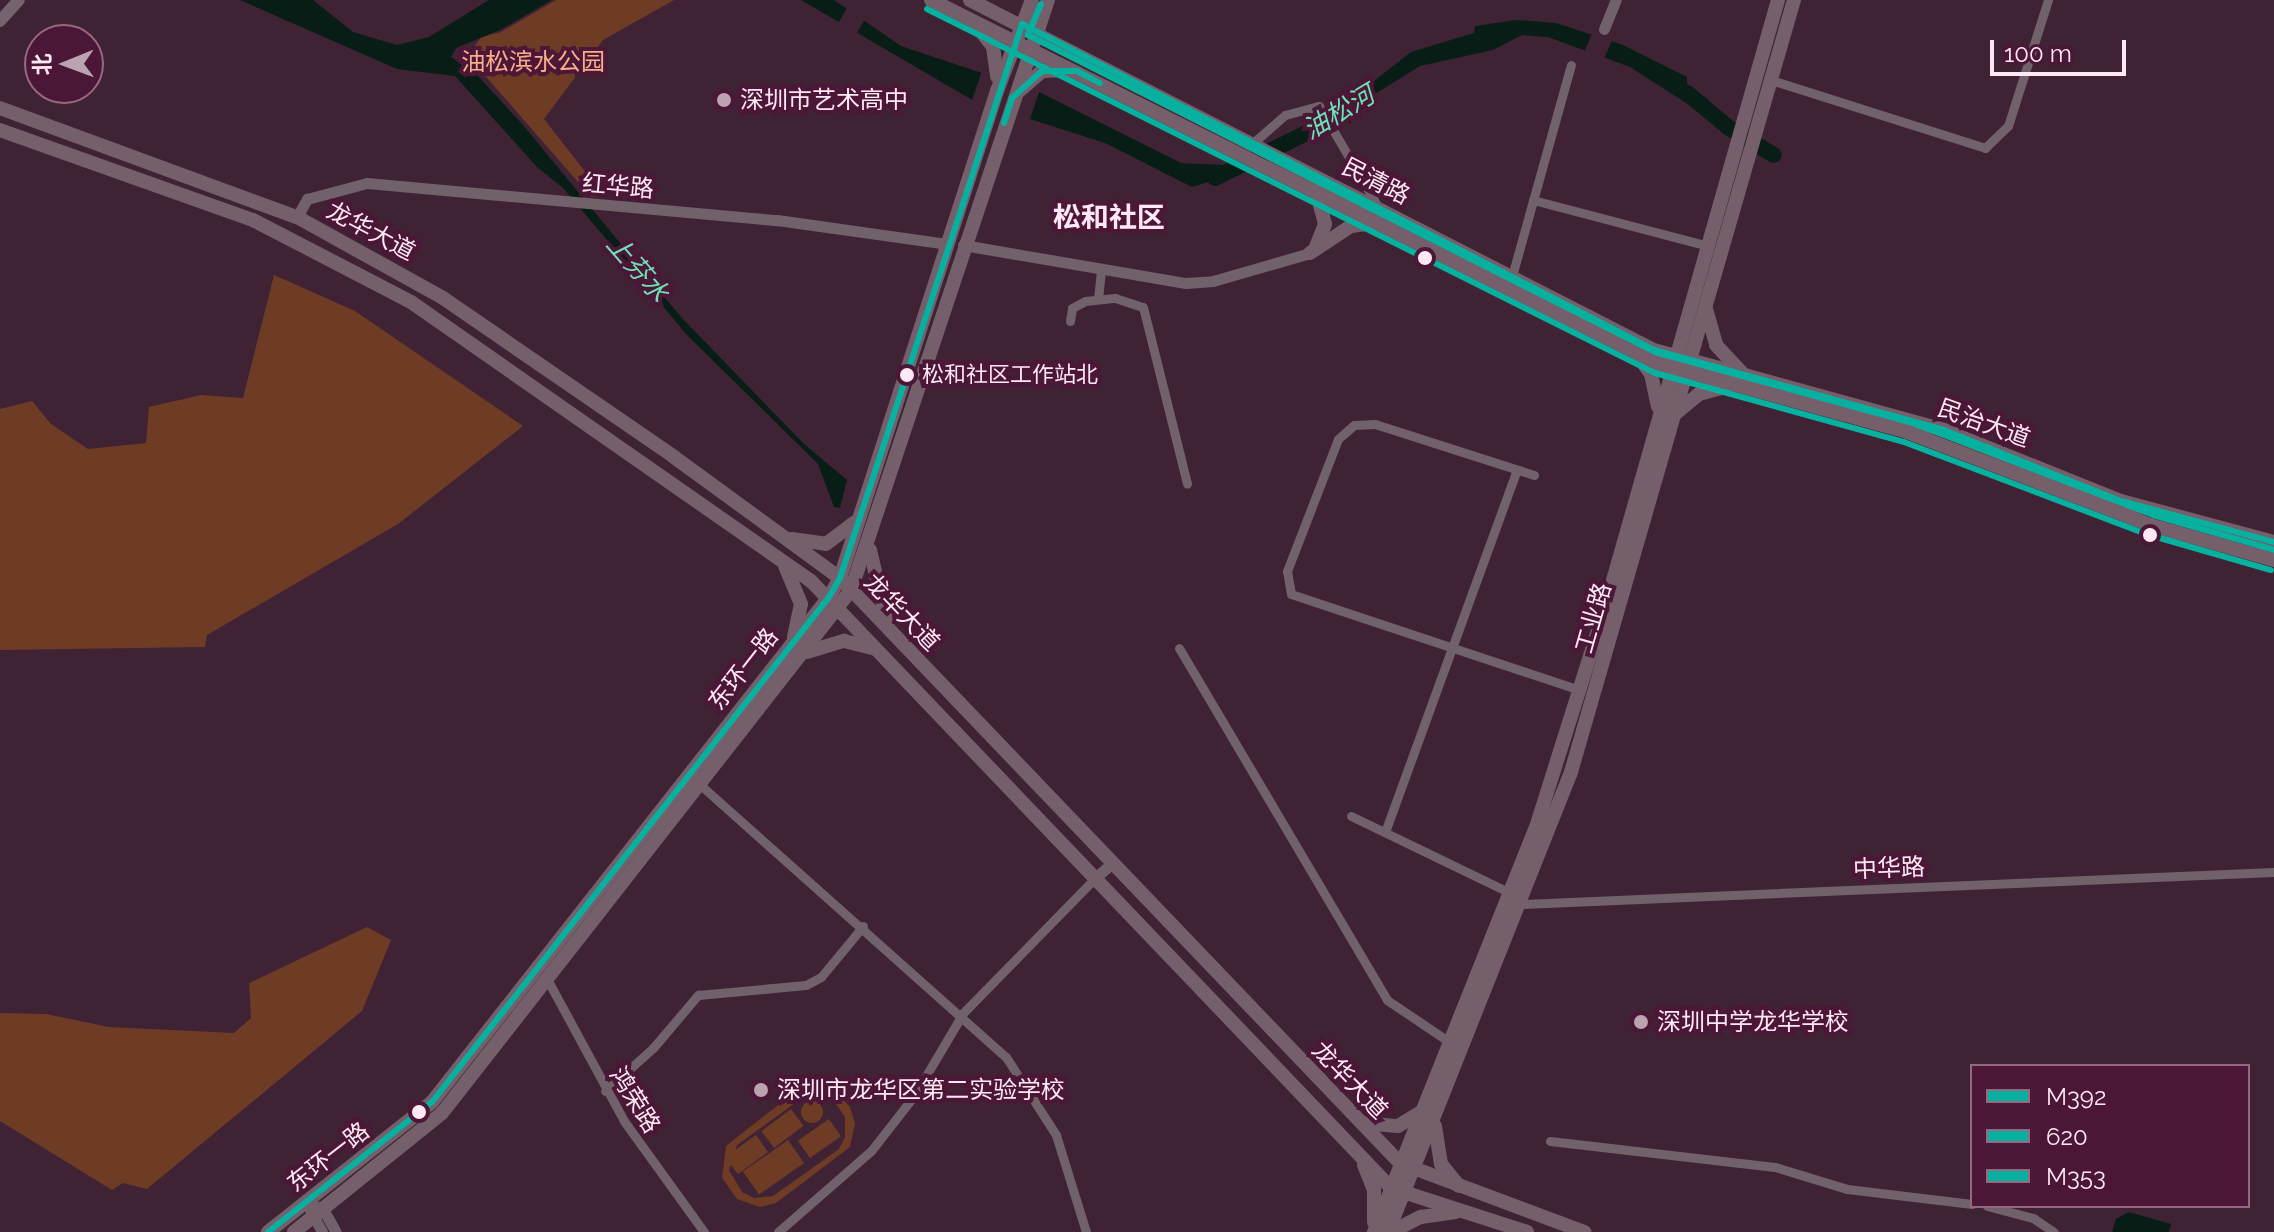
<!DOCTYPE html>
<meta charset="utf-8">
<style>
body{margin:0}
#map{position:relative;width:2274px;height:1232px;overflow:hidden;background:#3f2334;font-family:Raleway,"Noto Sans SC",sans-serif}
div>[style]{position:absolute}
[style*='--x']{left:calc(var(--x)*1px);top:calc(var(--y)*1px);width:calc(var(--w)*1px);rotate:calc(var(--a)*1deg)}
.green>*{inset:0;background:#6e3b25;transform-origin:0 0}
.round{border-radius:50%}
.water>*{inset:0;background:#071d16}
.pier>*{inset:0;background:#3f2334;transform-origin:0 0}
.river>*{height:16px;margin:-8px;padding:0 8px;transform-origin:8px;border-radius:8px;background:#071d16}
.minor>*{height:9px;margin:-4.5px;padding:0 4.5px;transform-origin:4.5px;border-radius:4.5px;background:#71616a}
.tertiary>*{height:11px;margin:-5.5px;padding:0 5.5px;transform-origin:5.5px;border-radius:5.5px;background:#71616a}
.secondary>*{height:12px;margin:-6px;padding:0 6px;transform-origin:6px;border-radius:6px;background:#75636d}
.primary>*{height:14px;margin:-7px;padding:0 7px;transform-origin:7px;border-radius:7px;background:#755f6b}
.bus-1>*{height:6px;margin:-3px;padding:0 3px;transform-origin:3px;border-radius:3px;background:#07b1a0}
.bus-2>*{height:6px;margin:-3px;padding:0 3px;transform-origin:3px;border-radius:3px;background:#07b1a0}
.bus-3>*{height:6px;margin:-3px;padding:0 3px;transform-origin:3px;border-radius:3px;background:#07b1a0}
.dots>*{width:22px;height:22px;translate:-50% -50%;box-sizing:border-box;border:4px solid #4c1637;border-radius:50%}
span{translate:-50% -50%;white-space:nowrap;text-align:center;line-height:1.15;-webkit-text-stroke:8px #4c1637;paint-order:stroke}
.bus-label{font-size:22px;color:#fee8f3}
.left{translate:0 -50%;text-align:left}
.park-label{font-size:24px;color:#f9ae8a}
.poi-label{font-size:24px;color:#fee8f3}
.street-label{font-size:24px;color:#fee8f3}
.water-label{font-size:26px;color:#6ce2b7;font-style:italic}
.quarter-label{font-size:28px;color:#fee8f3;font-weight:700}
.legend{position:absolute;left:1970px;top:1064px;width:280px;height:144px;box-sizing:border-box;background:#4c1637;border:2px solid #936a82;margin:0;padding:10px 14px;list-style:none;font-size:24px;color:#fee8f3}
.legend li{display:flex;align-items:center;gap:16px;height:40px}
.legend b{width:40px;border:2px solid #936a82}
.north{position:absolute;left:24px;top:24px;width:80px;height:80px;box-sizing:border-box;background:#4c1637;border:2px solid #936a82;border-radius:50%;rotate:269deg;font-size:22px;font-weight:700;line-height:32px;text-align:center;color:#fee8f3}
.north::after{content:'';display:block;margin:auto;width:28px;height:36px;background:#bba3b0;clip-path:polygon(50% 0,100% 100%,50% 72%,0 100%)}
.scale{position:absolute;left:1990px;top:40px;width:136px;height:36px;box-sizing:border-box;border:4px solid #fee8f3;border-top:0;padding-left:10px;font-size:24px;line-height:28px;white-space:nowrap;color:#fee8f3;-webkit-text-stroke:6px #4c1637;paint-order:stroke}
</style>
<div id="map">
<div class="green">
<div style="clip-path:polygon(556px 0,674px 0,603px 40px,544px 119px,605px 197px,591px 197px,468px 56px,481px 37px,501px 32px)"></div>
<div style="clip-path:polygon(274px 275px,355px 311px,523px 426px,398px 524px,207px 635px,205px 647px,0 650px,0 409px,32px 401px,51px 424px,88px 449px,146px 443px,149px 407px,201px 395px,243px 398px)"></div>
<div style="clip-path:polygon(367px 927px,391px 940px,362px 1011px,147px 1189px,123px 1183px,112px 1190px,0 1121px,0 1013px,46px 1014px,109px 1027px,234px 1033px,251px 1018px,249px 983px)"></div>
<div style="clip-path:polygon(evenodd,815px 1087px,839px 1095px,850px 1107px,855px 1123px,850px 1147px,776px 1203px,760px 1207px,737px 1199px,722px 1178px,726px 1146px,792px 1094px,815px 1087px,822px 1096px,834px 1101px,845px 1117px,845px 1137px,839px 1149px,773px 1196px,754px 1198px,742px 1192px,729px 1170px,737px 1145px,802px 1098px,822px 1096px)"></div>
<div class="round" style="left:801px;top:1101px;width:22px;height:22px"></div>
<div style="left:791px;top:1109px;width:21px;height:37px;rotate:53deg"></div>
<div style="left:829px;top:1119px;width:21px;height:38px;rotate:55deg"></div>
<div style="clip-path:polygon(756px 1135px,768px 1152px,738px 1174px,730px 1164px,735px 1150px)"></div>
<div style="left:788px;top:1140px;width:28px;height:55px;rotate:55deg"></div>
</div>
<div class="water">
<div style="clip-path:polygon(240px 0,313px 0,353px 32px,397px 45px,429px 37px,489px 0,552px 0,500px 30px,456px 48px,451px 57px,479px 77px,523px 125px,681px 317px,803px 443px,847px 480px,840px 508px,834px 507px,818px 464px,687px 335px,564px 189px,537px 167px,455px 76px,397px 69px)"></div>
<div style="clip-path:polygon(801px 0,834px 0,901px 46px,1039px 92px,1181px 163px,1224px 165px,1238px 173px,1192px 187px,1105px 143px,974px 101px)"></div>
<div style="clip-path:polygon(1516px 20px,1556px 23px,1623px 45px,1687px 77px,1687px 84px,1709px 100px,1697px 110px,1630px 67px,1548px 37px,1522px 35px,1493px 50px,1420px 66px,1370px 97px,1350px 124px,1336px 103px,1337px 99px,1346px 103px,1411px 52px,1474px 33px,1475px 26px)"></div>
<div style="clip-path:polygon(2129px 1212px,2171px 1224px,2169px 1232px,2112px 1232px,2116px 1219px)"></div>
</div>
<div class="pier">
<div style="clip-path:polygon(849px 5px,865px 19px,855px 36px,837px 25px)"></div>
<div style="left:1594px;top:29px;width:21px;height:28px;rotate:23deg"></div>
<div style="left:983px;top:68px;width:61px;height:38px;rotate:19deg"></div>
</div>
<div class="river">
<div style="--x:1687;--y:93;--w:55;--a:39.8"></div>
<div style="--x:1729;--y:128;--w:52;--a:31"></div>
<div style="--x:1215;--y:178;--w:143;--a:-26.2"></div>
<div style="--x:1343;--y:115;--w:22;--a:-39"></div>
</div>
<div class="minor">
<div style="--x:1771;--y:80;--w:225;--a:17.6"></div>
<div style="--x:1985;--y:148;--w:32;--a:-44"></div>
<div style="--x:2008;--y:126;--w:132;--a:-72.4"></div>
<div style="--x:1253;--y:143;--w:43;--a:-41.2"></div>
<div style="--x:1285;--y:115;--w:35;--a:-15"></div>
<div style="--x:1319;--y:106;--w:117;--a:59.7"></div>
<div style="--x:1533;--y:200;--w:181;--a:14.7"></div>
<div style="--x:1512;--y:276;--w:219;--a:-74.4"></div>
<div style="--x:1098;--y:299;--w:30;--a:-84"></div>
<div style="--x:1070;--y:321;--w:13;--a:-81"></div>
<div style="--x:1072;--y:308;--w:15;--a:-28"></div>
<div style="--x:1085;--y:301;--w:30;--a:-6"></div>
<div style="--x:1115;--y:298;--w:29;--a:18"></div>
<div style="--x:1143;--y:307;--w:182;--a:76"></div>
<div style="--x:1534;--y:475;--w:167;--a:-162.2"></div>
<div style="--x:1375;--y:424;--w:21;--a:177"></div>
<div style="--x:1354;--y:425;--w:21;--a:139"></div>
<div style="--x:1338;--y:439;--w:142;--a:111.1"></div>
<div style="--x:1287;--y:571;--w:23;--a:80"></div>
<div style="--x:1291;--y:594;--w:305;--a:18.4"></div>
<div style="--x:1179;--y:648;--w:409;--a:59.4"></div>
<div style="--x:1387;--y:1000;--w:77;--a:33.9"></div>
<div style="--x:697;--y:782;--w:414;--a:41.7"></div>
<div style="--x:1006;--y:1057;--w:93;--a:57.3"></div>
<div style="--x:1056;--y:1135;--w:102;--a:72.8"></div>
<div style="--x:1351;--y:816;--w:177;--a:25.8"></div>
<div style="--x:1510;--y:893;--w:16;--a:43"></div>
<div style="--x:1522;--y:904;--w:753;--a:-2.44"></div>
<div style="--x:1385;--y:832;--w:385;--a:-70"></div>
<div style="--x:547;--y:979;--w:162;--a:61.5"></div>
<div style="--x:624;--y:1121;--w:137;--a:54.2"></div>
<div style="--x:605;--y:1091;--w:64;--a:-41.9"></div>
<div style="--x:653;--y:1048;--w:70;--a:-49.7"></div>
<div style="--x:698;--y:995;--w:108;--a:-5.3"></div>
<div style="--x:806;--y:985;--w:17;--a:-28"></div>
<div style="--x:821;--y:977;--w:66;--a:-50.5"></div>
<div style="--x:1550;--y:1141;--w:226;--a:6.6"></div>
<div style="--x:1775;--y:1167;--w:75;--a:17"></div>
<div style="--x:1847;--y:1189;--w:126;--a:6.8"></div>
<div style="--x:1987;--y:1206;--w:48;--a:14.6"></div>
<div style="--x:2033;--y:1218;--w:25;--a:34"></div>
<div style="--x:778;--y:1232;--w:123;--a:-41.1"></div>
<div style="--x:871;--y:1151;--w:70;--a:-52"></div>
<div style="--x:914;--y:1096;--w:96;--a:-59.4"></div>
<div style="--x:963;--y:1013;--w:189;--a:-45.6"></div>
</div>
<div class="tertiary">
<div style="--x:1604;--y:29;--w:31;--a:-68"></div>
<div style="--x:297;--y:217;--w:21;--a:-61"></div>
<div style="--x:307;--y:199;--w:62;--a:-14.9"></div>
<div style="--x:367;--y:183;--w:412;--a:5.2"></div>
<div style="--x:777;--y:220;--w:173;--a:8"></div>
<div style="--x:963;--y:245;--w:226;--a:9.7"></div>
<div style="--x:1186;--y:283;--w:27;--a:-4"></div>
<div style="--x:1213;--y:281;--w:101;--a:-16.1"></div>
<div style="--x:1095;--y:878;--w:23;--a:-41"></div>
<div style="--x:306;--y:1202;--w:18;--a:22"></div>
<div style="--x:323;--y:1209;--w:26;--a:61"></div>
<div style="--x:310;--y:1210;--w:25;--a:61"></div>
</div>
<div class="secondary">
<div style="--x:0;--y:21;--w:28;--a:-48"></div>
</div>
<div class="primary">
<div style="--x:931;--y:0;--w:814;--a:26.57"></div>
<div style="--x:1659;--y:364;--w:257;--a:15.3"></div>
<div style="--x:1907;--y:432;--w:260;--a:20.9"></div>
<div style="--x:2150;--y:525;--w:129;--a:15.8"></div>
<div style="--x:970;--y:0;--w:768;--a:27.1"></div>
<div style="--x:1654;--y:350;--w:301;--a:15.4"></div>
<div style="--x:1944;--y:430;--w:191;--a:21.9"></div>
<div style="--x:2121;--y:501;--w:158;--a:15"></div>
<div style="--x:976;--y:25;--w:28;--a:52"></div>
<div style="--x:993;--y:47;--w:30;--a:82"></div>
<div style="--x:1018;--y:92;--w:32;--a:-41"></div>
<div style="--x:1042;--y:71;--w:27;--a:-2"></div>
<div style="--x:0;--y:108;--w:316;--a:20.2"></div>
<div style="--x:297;--y:217;--w:167;--a:29"></div>
<div style="--x:443;--y:298;--w:280;--a:34.5"></div>
<div style="--x:674;--y:457;--w:205;--a:36.1"></div>
<div style="--x:840;--y:578;--w:810;--a:46.25"></div>
<div style="--x:1400;--y:1163;--w:197;--a:20.5"></div>
<div style="--x:0;--y:130;--w:269;--a:19.6"></div>
<div style="--x:253;--y:220;--w:178;--a:27.4"></div>
<div style="--x:411;--y:302;--w:488;--a:34.9"></div>
<div style="--x:811;--y:581;--w:840;--a:46.3"></div>
<div style="--x:1391;--y:1188;--w:143;--a:17.9"></div>
<div style="--x:1315;--y:249;--w:27;--a:-68"></div>
<div style="--x:1325;--y:224;--w:34;--a:-105"></div>
<div style="--x:1310;--y:253;--w:49;--a:-33.4"></div>
<div style="--x:1351;--y:226;--w:26;--a:-7"></div>
<div style="--x:1706;--y:309;--w:37;--a:74"></div>
<div style="--x:1716;--y:345;--w:41;--a:47"></div>
<div style="--x:1638;--y:356;--w:22;--a:54"></div>
<div style="--x:1651;--y:374;--w:33;--a:78"></div>
<div style="--x:1675;--y:414;--w:31;--a:-40"></div>
<div style="--x:1699;--y:394;--w:28;--a:-15"></div>
<div style="--x:792;--y:539;--w:34;--a:8"></div>
<div style="--x:826;--y:544;--w:35;--a:-37"></div>
<div style="--x:870;--y:550;--w:78;--a:76.7"></div>
<div style="--x:785;--y:566;--w:41;--a:67.2"></div>
<div style="--x:801;--y:604;--w:34;--a:102"></div>
<div style="--x:807;--y:652;--w:39;--a:-17"></div>
<div style="--x:844;--y:641;--w:32;--a:14"></div>
<div style="--x:1362;--y:1123;--w:36;--a:5"></div>
<div style="--x:1398;--y:1126;--w:26;--a:-31"></div>
<div style="--x:1435;--y:1126;--w:38;--a:81"></div>
<div style="--x:1441;--y:1164;--w:28;--a:51"></div>
<div style="--x:1364;--y:1165;--w:27;--a:68"></div>
<div style="--x:1374;--y:1190;--w:32;--a:90"></div>
<div style="--x:268;--y:1232;--w:209;--a:-38.4"></div>
<div style="--x:432;--y:1102;--w:642;--a:-51.83"></div>
<div style="--x:829;--y:597;--w:22;--a:-60"></div>
<div style="--x:840;--y:578;--w:512;--a:-72.13"></div>
<div style="--x:997;--y:91;--w:97;--a:-69"></div>
<div style="--x:294;--y:1232;--w:190;--a:-38.8"></div>
<div style="--x:442;--y:1113;--w:664;--a:-51.97"></div>
<div style="--x:851;--y:590;--w:622;--a:-71.54"></div>
<div style="--x:1374;--y:1232;--w:443;--a:-68.2"></div>
<div style="--x:1538;--y:821;--w:219;--a:-72.5"></div>
<div style="--x:1604;--y:612;--w:636;--a:-74.13"></div>
<div style="--x:1388;--y:1232;--w:495;--a:-68.3"></div>
<div style="--x:1571;--y:772;--w:804;--a:-73.89"></div>
<div style="--x:1391;--y:1232;--w:34;--a:-27"></div>
<div style="--x:1421;--y:1217;--w:35;--a:-8"></div>
</div>
<div class="bus-1">
<div style="--x:1004;--y:123;--w:26;--a:-72"></div>
<div style="--x:1012;--y:98;--w:40;--a:-42"></div>
<div style="--x:1042;--y:71;--w:35;--a:0"></div>
<div style="--x:1077;--y:71;--w:26;--a:28"></div>
<div style="--x:268;--y:1232;--w:209;--a:-38.4"></div>
<div style="--x:432;--y:1102;--w:642;--a:-51.83"></div>
<div style="--x:829;--y:597;--w:22;--a:-60"></div>
<div style="--x:840;--y:578;--w:583;--a:-71.81"></div>
<div style="--x:1022;--y:24;--w:711;--a:27.29"></div>
<div style="--x:1654;--y:350;--w:301;--a:15.4"></div>
<div style="--x:1944;--y:430;--w:191;--a:21.9"></div>
<div style="--x:2121;--y:501;--w:158;--a:15"></div>
</div>
<div class="bus-2">
<div style="--x:927;--y:9;--w:814;--a:26.57"></div>
<div style="--x:1655;--y:373;--w:258;--a:15.5"></div>
<div style="--x:1904;--y:442;--w:259;--a:20.8"></div>
<div style="--x:2146;--y:534;--w:130;--a:16.1"></div>
</div>
<div class="bus-3">
<div style="--x:1041;--y:4;--w:34;--a:113"></div>
<div style="--x:1028;--y:35;--w:703;--a:26.82"></div>
<div style="--x:1655;--y:352;--w:264;--a:15.4"></div>
<div style="--x:1910;--y:422;--w:260;--a:20.9"></div>
<div style="--x:2153;--y:515;--w:126;--a:16.1"></div>
</div>
<div class="dots">
<div style="left:724px;top:100px;background:#bba3b0"></div>
<div style="left:1425px;top:258px;background:#fee8f3"></div>
<div style="left:907px;top:375px;background:#fee8f3"></div>
<div style="left:2150px;top:535px;background:#fee8f3"></div>
<div style="left:1641px;top:1022px;background:#bba3b0"></div>
<div style="left:761px;top:1090px;background:#bba3b0"></div>
<div style="left:419px;top:1112px;background:#fee8f3"></div>
</div>
<div class="bus-label">
<span class="left" style="left:922px;top:375px">松和社区工作站北</span>
</div>
<div class="park-label">
<span style="left:533px;top:62px">油松滨水公园</span>
</div>
<div class="poi-label">
<span class="left" style="left:740px;top:100px">深圳市艺术高中</span>
<span class="left" style="left:1657px;top:1022px">深圳中学龙华学校</span>
<span class="left" style="left:777px;top:1090px">深圳市龙华区第二实验学校</span>
</div>
<div class="street-label">
<span style="left:1376px;top:181px;rotate:27deg">民清路</span>
<span style="left:618px;top:186px;rotate:5deg">红华路</span>
<span style="left:371px;top:231px;rotate:28deg">龙华大道</span>
<span style="left:1984px;top:423px;rotate:20deg">民治大道</span>
<span style="left:902px;top:612px;rotate:46deg">龙华大道</span>
<span style="left:1593px;top:618px;rotate:-74deg">工业路</span>
<span style="left:743px;top:669px;rotate:-52deg">东环一路</span>
<span style="left:1889px;top:868px;rotate:-2deg">中华路</span>
<span style="left:1350px;top:1080px;rotate:46deg">龙华大道</span>
<span style="left:635px;top:1100px;rotate:58deg">鸿荣路</span>
<span style="left:328px;top:1157px;rotate:-38deg">东环一路</span>
</div>
<div class="water-label">
<span style="left:1339px;top:113px;rotate:-31deg">油松河</span>
<span style="left:637px;top:269px;rotate:49deg">上芬水</span>
</div>
<div class="quarter-label">
<span style="left:1109px;top:218px">松和社区</span>
</div>
<ul class="legend">
<li><b style="height:10px;background:#07b1a0"></b>M392</li>
<li><b style="height:10px;background:#07b1a0"></b>620</li>
<li><b style="height:10px;background:#07b1a0"></b>M353</li>
</ul>
<div class="north">北</div>
<div class="scale">100 m</div>
</div>
